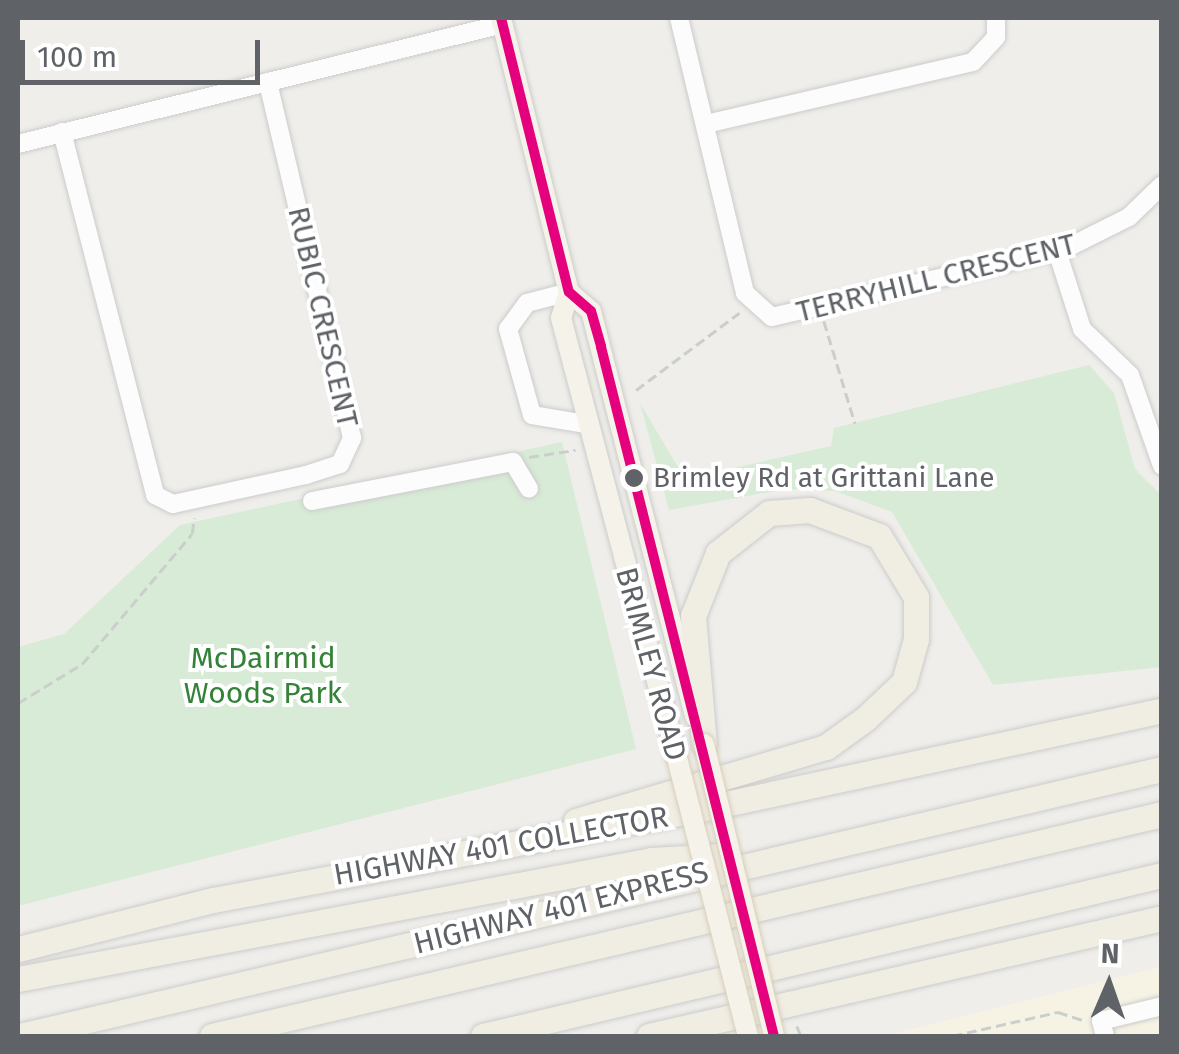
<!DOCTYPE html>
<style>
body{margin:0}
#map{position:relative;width:1179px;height:1054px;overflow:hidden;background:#efeeea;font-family:"Fira Sans",sans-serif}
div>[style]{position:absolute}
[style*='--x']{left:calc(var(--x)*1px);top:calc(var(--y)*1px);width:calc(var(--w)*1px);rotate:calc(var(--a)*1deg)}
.commercial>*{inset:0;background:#f7f3e4}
.green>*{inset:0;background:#d8ebd6}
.path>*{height:2.5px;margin-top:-1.25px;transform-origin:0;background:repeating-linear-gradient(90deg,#cacfcc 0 10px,transparent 0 15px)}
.roads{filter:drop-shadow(0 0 2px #cbcccc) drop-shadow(0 0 2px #cbcccc)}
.minor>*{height:18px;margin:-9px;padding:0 9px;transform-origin:9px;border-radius:9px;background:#fdfcfc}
.major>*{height:20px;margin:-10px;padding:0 10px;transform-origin:10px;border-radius:10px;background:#f4f2e9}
.highway>*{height:25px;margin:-12.5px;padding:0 12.5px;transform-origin:12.5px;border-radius:12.5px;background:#f0ede3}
.bridges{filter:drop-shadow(0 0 2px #d7ceb8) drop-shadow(0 0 2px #d7ceb8)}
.major-bridge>*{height:20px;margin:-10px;padding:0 10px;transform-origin:10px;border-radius:10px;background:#f4f2e9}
.bus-1>*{height:10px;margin:-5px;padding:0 5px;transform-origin:5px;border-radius:5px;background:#e5007d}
.dots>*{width:28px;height:28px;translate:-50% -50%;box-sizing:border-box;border:5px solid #fff;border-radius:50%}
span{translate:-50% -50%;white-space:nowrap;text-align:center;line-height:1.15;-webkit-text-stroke:8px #fff;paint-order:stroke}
.bus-label{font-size:28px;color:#5f6368}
.left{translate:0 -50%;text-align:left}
.street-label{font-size:30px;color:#5f6368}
.park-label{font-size:30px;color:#348238}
.frame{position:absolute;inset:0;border:20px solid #5f6368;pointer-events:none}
.north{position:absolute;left:1059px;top:934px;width:100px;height:100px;-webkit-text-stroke:8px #fff;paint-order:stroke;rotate:2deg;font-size:28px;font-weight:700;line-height:40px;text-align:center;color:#5f6368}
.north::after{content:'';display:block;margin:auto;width:35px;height:45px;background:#5f6368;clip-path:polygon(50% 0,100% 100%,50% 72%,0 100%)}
.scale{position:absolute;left:20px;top:40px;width:240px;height:45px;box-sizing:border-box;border:5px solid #5f6368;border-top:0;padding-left:12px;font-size:30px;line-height:35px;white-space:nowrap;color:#5f6368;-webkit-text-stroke:8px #fff;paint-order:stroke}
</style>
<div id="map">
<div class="commercial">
<div style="clip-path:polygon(1161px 967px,1161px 1036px,885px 1036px)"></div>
</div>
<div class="green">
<div style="clip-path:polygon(1089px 365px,1114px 393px,1135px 469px,1161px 495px,1161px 667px,993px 685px,892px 512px,835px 491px,787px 489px,669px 510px,640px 403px,685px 479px,831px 446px,834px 428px)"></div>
<div style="clip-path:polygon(562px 442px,636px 749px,18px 906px,18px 647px,64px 634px,180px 525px)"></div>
</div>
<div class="path">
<div style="--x:824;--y:321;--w:107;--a:73.1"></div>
<div style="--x:636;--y:390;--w:129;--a:-36.8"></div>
<div style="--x:529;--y:457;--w:47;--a:-8.7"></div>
<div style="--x:18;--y:703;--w:75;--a:-31.4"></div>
<div style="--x:82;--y:664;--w:170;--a:-49.8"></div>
<div style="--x:192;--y:534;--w:16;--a:-83"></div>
<div style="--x:797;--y:1026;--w:11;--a:68"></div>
<div style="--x:952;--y:1036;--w:109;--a:-12.8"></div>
<div style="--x:1058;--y:1012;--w:29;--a:18"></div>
</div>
<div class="roads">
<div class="minor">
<div style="--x:679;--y:18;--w:283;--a:76.5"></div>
<div style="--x:745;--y:293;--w:36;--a:42"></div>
<div style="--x:772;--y:317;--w:301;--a:-13.1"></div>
<div style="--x:1065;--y:249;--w:72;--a:-26.6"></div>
<div style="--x:1129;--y:217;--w:46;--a:-44.1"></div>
<div style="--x:706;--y:124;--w:274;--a:-13.1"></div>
<div style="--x:973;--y:62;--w:34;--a:-47"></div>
<div style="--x:996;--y:37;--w:19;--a:-90"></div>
<div style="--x:62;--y:132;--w:375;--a:75.6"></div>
<div style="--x:155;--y:495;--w:20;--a:27"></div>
<div style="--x:173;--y:504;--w:136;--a:-12.3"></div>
<div style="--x:306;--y:475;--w:36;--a:-18"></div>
<div style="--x:340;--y:464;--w:29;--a:-65"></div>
<div style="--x:352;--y:438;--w:366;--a:-103.3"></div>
<div style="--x:18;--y:144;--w:499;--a:-13.9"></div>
<div style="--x:1057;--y:251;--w:82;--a:72.2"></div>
<div style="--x:1082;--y:329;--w:66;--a:43.8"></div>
<div style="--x:1130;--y:375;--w:96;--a:70.6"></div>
<div style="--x:569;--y:292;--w:43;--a:165.3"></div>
<div style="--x:527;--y:303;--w:32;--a:126"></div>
<div style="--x:508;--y:329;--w:89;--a:74.4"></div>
<div style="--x:532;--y:415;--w:55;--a:9.5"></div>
<div style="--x:312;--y:501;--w:205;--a:-11"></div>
<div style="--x:513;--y:462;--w:31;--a:59"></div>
<div style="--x:1105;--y:1036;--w:16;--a:-105"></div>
<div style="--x:1101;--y:1021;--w:63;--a:-13.8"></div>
</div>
<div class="major">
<div style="--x:501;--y:18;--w:282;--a:76.1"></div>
<div style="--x:569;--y:292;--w:27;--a:107"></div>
<div style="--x:561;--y:318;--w:451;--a:75.2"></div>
<div style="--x:569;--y:292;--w:29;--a:41"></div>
<div style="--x:591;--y:311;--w:419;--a:75.6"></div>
</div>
<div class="highway">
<div style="--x:576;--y:821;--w:261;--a:-16.5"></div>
<div style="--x:826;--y:747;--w:49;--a:-35.9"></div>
<div style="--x:866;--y:718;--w:52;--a:-43.5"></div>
<div style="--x:904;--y:682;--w:45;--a:-74.4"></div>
<div style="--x:916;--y:639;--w:42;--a:-90"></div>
<div style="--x:916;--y:597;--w:71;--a:-121.2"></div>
<div style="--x:879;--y:536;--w:74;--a:-159.4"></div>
<div style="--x:810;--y:510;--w:41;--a:175.8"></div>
<div style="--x:769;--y:513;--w:65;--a:141.9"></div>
<div style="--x:718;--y:553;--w:68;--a:111.6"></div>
<div style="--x:693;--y:616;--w:128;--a:85.1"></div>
<div style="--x:18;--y:949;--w:201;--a:-14.1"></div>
<div style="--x:213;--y:900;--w:507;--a:-10.58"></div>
<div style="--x:711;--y:807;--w:461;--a:-12.1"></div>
<div style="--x:18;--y:979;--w:645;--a:-10.63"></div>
<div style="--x:652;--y:860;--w:70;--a:-3.3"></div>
<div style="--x:20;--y:1036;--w:1173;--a:-13.16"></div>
<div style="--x:212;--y:1036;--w:976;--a:-13.15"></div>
<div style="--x:483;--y:1036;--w:698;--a:-13.34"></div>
<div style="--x:649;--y:1036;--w:526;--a:-12.95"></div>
</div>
</div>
<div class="bridges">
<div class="major-bridge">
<div style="--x:704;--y:744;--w:300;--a:76.5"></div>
<div style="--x:676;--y:754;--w:291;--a:75.7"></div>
</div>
</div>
<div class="bus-1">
<div style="--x:501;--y:18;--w:282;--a:76.1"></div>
<div style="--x:569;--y:292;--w:29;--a:41"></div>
<div style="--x:591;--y:311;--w:37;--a:74"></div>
<div style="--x:601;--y:347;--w:710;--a:75.91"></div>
</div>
<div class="dots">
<div style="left:634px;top:478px;background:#5f6368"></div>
</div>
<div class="bus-label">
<span class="left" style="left:653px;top:478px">Brimley Rd at Grittani Lane</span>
</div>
<div class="street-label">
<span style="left:936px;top:278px;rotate:-14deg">TERRYHILL CRESCENT</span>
<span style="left:323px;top:317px;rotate:77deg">RUBIC CRESCENT</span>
<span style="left:651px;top:664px;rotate:75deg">BRIMLEY ROAD</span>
<span style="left:501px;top:846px;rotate:-10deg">HIGHWAY 401 COLLECTOR</span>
<span style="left:561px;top:908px;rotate:-14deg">HIGHWAY 401 EXPRESS</span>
</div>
<div class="park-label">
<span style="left:263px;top:675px">McDairmid<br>Woods Park</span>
</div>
<div class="frame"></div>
<div class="north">N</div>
<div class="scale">100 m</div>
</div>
